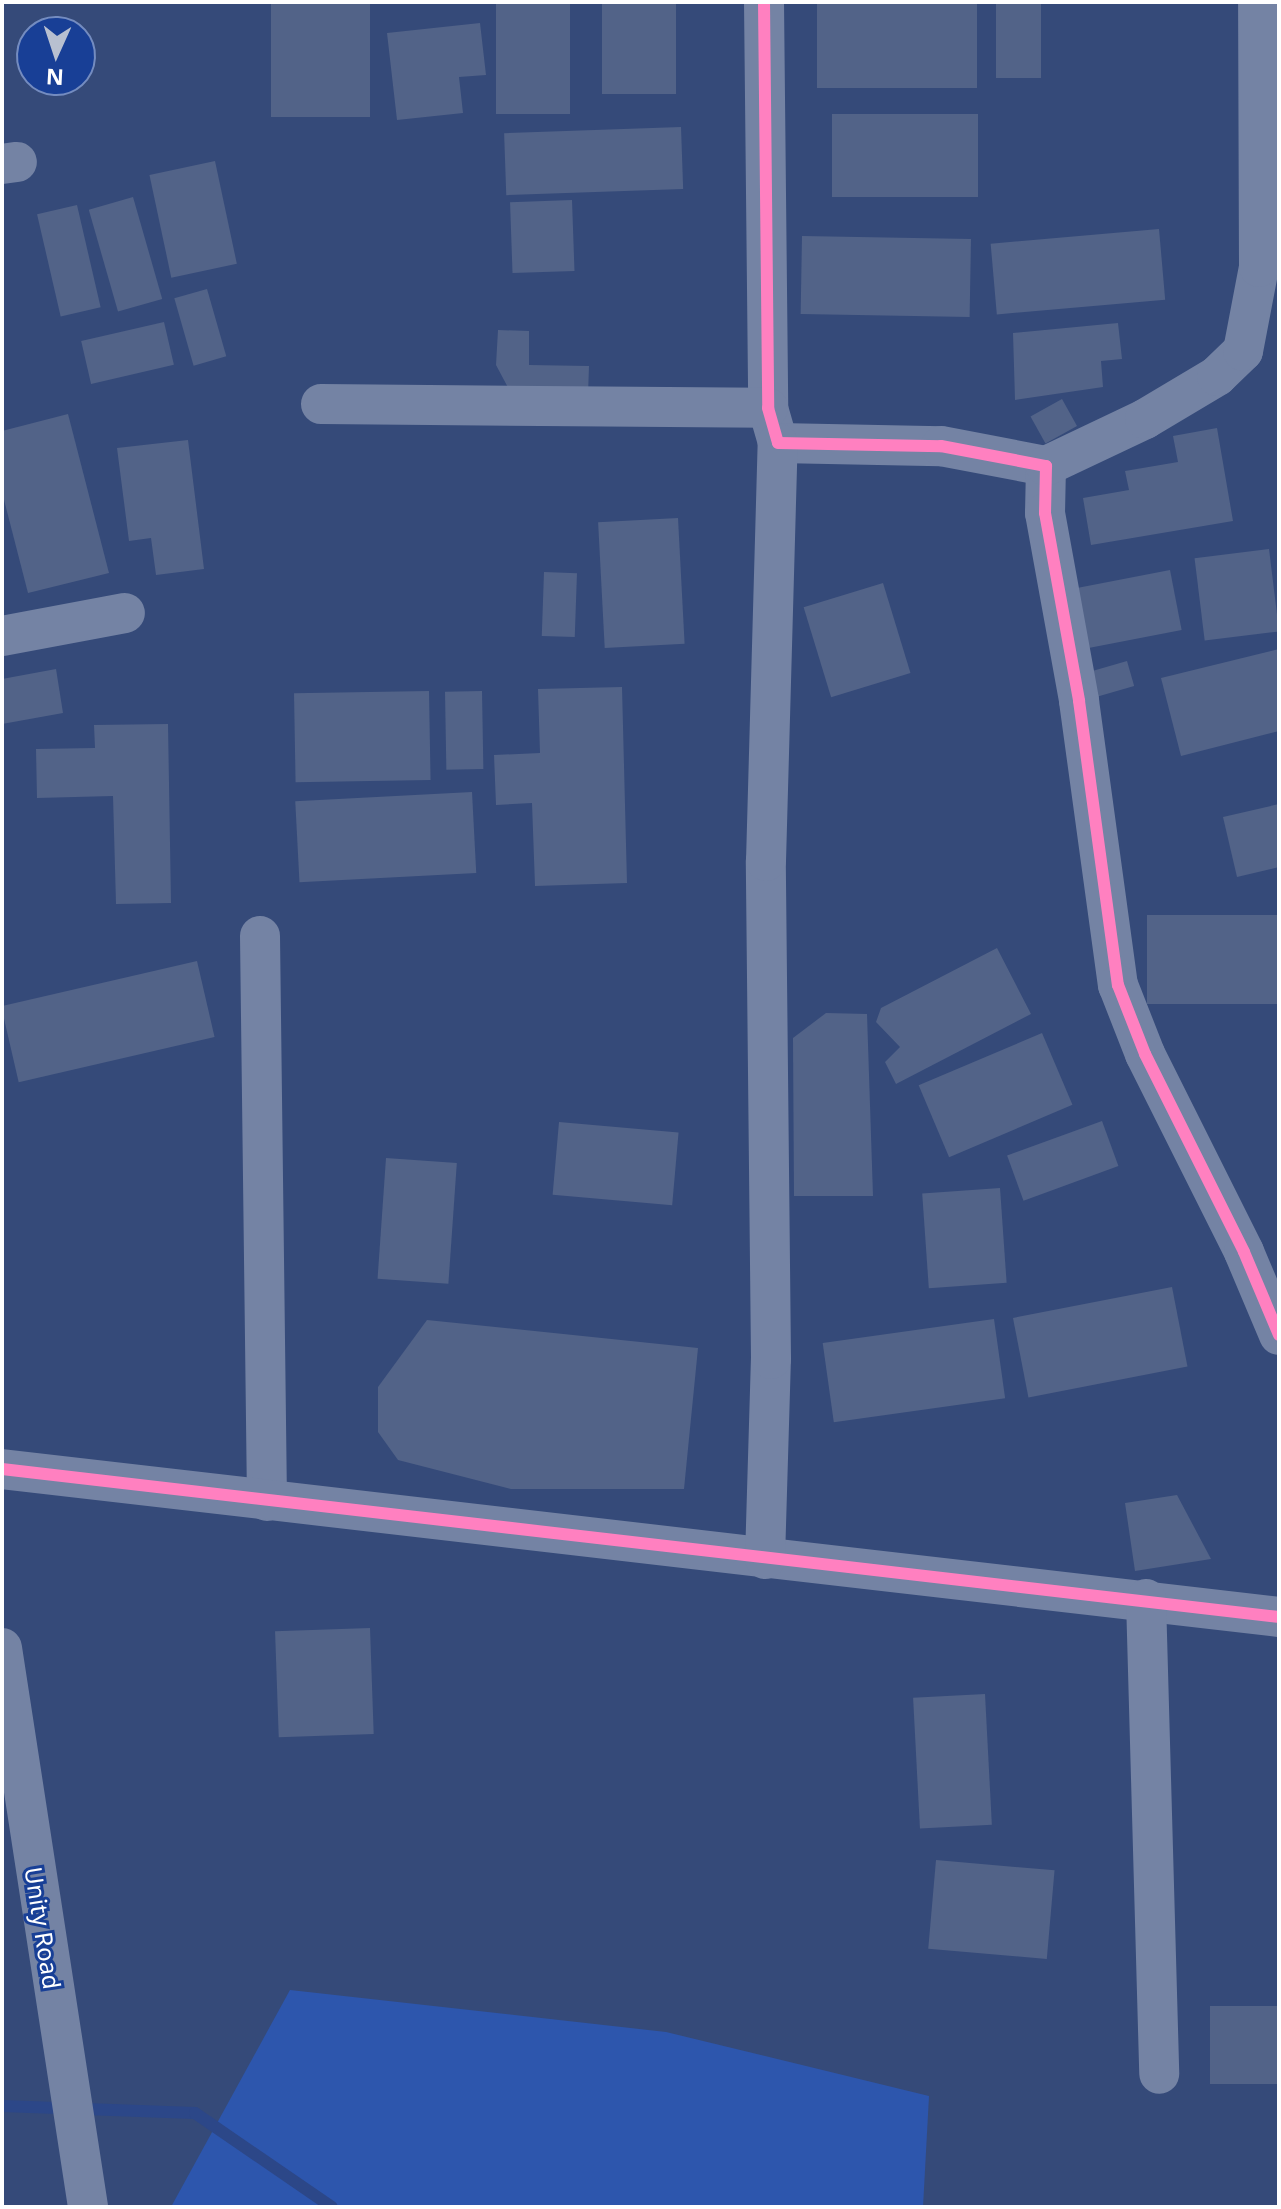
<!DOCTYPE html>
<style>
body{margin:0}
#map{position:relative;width:1281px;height:2209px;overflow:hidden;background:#354a79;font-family:"Noto Sans",sans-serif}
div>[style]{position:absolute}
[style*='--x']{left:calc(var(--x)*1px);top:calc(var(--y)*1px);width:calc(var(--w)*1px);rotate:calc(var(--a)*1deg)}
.green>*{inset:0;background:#2d56ad}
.stream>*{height:12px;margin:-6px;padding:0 6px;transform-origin:6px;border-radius:6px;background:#2c4788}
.building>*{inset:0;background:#526388;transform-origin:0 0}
.minor>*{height:40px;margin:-20px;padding:0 20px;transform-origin:20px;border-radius:20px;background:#7483a4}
.cycleway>*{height:12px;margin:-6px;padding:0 6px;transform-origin:6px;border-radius:6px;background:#ff80c0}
span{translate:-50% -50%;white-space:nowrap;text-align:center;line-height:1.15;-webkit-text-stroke:6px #183f96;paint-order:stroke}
.street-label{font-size:24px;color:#fff}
.frame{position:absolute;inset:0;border:4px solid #fff;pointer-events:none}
.north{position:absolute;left:16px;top:16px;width:80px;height:80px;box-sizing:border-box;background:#183f96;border:2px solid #748cc0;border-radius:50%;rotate:183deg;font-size:22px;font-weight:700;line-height:32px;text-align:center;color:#fff}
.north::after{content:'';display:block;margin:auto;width:28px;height:36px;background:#b8c0d0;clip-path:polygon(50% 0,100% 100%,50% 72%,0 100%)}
</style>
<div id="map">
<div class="green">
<div style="clip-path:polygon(290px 1990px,666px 2032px,929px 2096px,923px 2207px,171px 2207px)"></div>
</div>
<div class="stream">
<div style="--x:2;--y:2106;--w:193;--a:2.1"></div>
<div style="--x:195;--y:2113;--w:166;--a:34.5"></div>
</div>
<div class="building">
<div style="left:271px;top:2px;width:99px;height:115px"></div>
<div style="left:496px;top:2px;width:74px;height:112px"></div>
<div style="left:602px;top:2px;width:74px;height:92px"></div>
<div style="left:817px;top:2px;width:160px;height:86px"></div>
<div style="left:996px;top:2px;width:45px;height:76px"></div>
<div style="clip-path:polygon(480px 23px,486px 75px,459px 77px,463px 113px,397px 120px,387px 33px)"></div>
<div style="left:832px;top:114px;width:146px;height:83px"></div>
<div style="left:681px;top:127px;width:62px;height:177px;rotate:88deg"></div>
<div style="left:215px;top:161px;width:105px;height:67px;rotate:78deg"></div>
<div style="left:133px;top:197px;width:106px;height:46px;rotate:74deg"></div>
<div style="left:572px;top:200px;width:71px;height:62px;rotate:88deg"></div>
<div style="left:77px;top:205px;width:105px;height:41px;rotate:77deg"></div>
<div style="left:1159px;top:229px;width:71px;height:169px;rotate:85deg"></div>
<div style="left:802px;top:236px;width:169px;height:78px;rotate:1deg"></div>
<div style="left:207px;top:289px;width:70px;height:34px;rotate:74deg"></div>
<div style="left:164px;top:322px;width:44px;height:85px;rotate:77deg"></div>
<div style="clip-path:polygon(1118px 323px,1122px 359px,1101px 361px,1103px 387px,1015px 400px,1013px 333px)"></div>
<div style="clip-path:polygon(498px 330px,529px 331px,529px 365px,589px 366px,588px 395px,511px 393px,496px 365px)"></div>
<div style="left:1062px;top:399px;width:31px;height:36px;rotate:61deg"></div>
<div style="clip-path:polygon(68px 414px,109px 573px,28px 593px,2px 492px,2px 431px)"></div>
<div style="clip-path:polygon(1217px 428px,1233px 521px,1091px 545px,1083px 498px,1129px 490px,1125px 471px,1178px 462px,1173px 436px)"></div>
<div style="clip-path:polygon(188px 440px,204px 569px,156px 575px,151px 538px,129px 541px,117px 448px)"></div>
<div style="left:678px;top:518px;width:126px;height:80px;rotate:87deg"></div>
<div style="left:1269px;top:549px;width:83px;height:75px;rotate:83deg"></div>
<div style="left:1170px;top:570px;width:61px;height:100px;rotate:79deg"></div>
<div style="left:544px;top:572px;width:33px;height:64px;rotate:2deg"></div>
<div style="left:883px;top:583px;width:94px;height:83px;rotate:73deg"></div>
<div style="clip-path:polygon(1279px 649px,1279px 731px,1181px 756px,1161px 678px)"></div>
<div style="left:1127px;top:661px;width:26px;height:45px;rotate:74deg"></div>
<div style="clip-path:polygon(56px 669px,63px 713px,2px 724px,2px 679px)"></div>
<div style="clip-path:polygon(622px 687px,627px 883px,535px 886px,532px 803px,496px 805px,494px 755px,540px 753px,538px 689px)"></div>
<div style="left:429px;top:691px;width:89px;height:135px;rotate:89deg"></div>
<div style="left:482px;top:691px;width:78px;height:37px;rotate:89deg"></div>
<div style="clip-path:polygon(168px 724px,171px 903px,116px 904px,113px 796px,37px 798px,36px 749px,95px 748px,94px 725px)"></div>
<div style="left:472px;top:792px;width:81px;height:177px;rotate:87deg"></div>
<div style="clip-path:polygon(1279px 804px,1279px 867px,1237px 877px,1223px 817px)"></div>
<div style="left:1279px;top:915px;width:89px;height:132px;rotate:90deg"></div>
<div style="clip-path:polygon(997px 948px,1031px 1014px,896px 1084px,885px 1062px,900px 1047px,876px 1022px,881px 1008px)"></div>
<div style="left:197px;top:961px;width:78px;height:201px;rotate:77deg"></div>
<div style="clip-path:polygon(826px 1013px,867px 1014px,873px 1196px,794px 1196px,793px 1038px)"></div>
<div style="left:1042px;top:1033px;width:78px;height:134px;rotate:67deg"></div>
<div style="left:1102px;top:1121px;width:48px;height:101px;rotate:70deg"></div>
<div style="left:559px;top:1122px;width:120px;height:73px;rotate:5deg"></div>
<div style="left:386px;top:1158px;width:71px;height:121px;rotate:4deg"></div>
<div style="left:1000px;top:1188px;width:95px;height:78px;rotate:86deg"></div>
<div style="left:1172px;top:1287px;width:81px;height:162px;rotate:79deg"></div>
<div style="left:994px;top:1319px;width:80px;height:173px;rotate:82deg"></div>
<div style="clip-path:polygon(427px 1320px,698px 1348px,684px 1489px,511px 1489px,398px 1460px,378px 1432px,378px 1387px)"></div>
<div style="clip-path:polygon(1177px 1495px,1211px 1559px,1135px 1571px,1125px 1503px)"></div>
<div style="left:370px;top:1628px;width:106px;height:95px;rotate:88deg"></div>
<div style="left:985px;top:1694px;width:131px;height:72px;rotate:87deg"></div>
<div style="left:936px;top:1860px;width:119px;height:89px;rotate:5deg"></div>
<div style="left:1279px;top:2006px;width:78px;height:69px;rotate:90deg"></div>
</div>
<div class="minor">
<div style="--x:764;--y:2;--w:406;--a:89.4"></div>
<div style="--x:768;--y:408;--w:36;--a:74"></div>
<div style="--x:778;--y:443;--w:163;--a:1.1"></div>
<div style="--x:941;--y:446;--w:107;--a:10.8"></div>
<div style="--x:1046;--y:466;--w:47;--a:91.2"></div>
<div style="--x:1045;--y:513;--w:191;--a:79.7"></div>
<div style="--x:1079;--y:701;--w:287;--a:82.2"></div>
<div style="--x:1118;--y:985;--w:74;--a:68.6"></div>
<div style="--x:1145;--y:1054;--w:221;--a:63.4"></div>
<div style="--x:1244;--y:1252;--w:90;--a:67.1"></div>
<div style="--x:2;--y:164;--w:15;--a:-8"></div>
<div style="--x:321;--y:404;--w:447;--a:0.5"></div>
<div style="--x:1046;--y:466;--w:110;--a:-25.4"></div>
<div style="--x:1145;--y:419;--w:84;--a:-30.8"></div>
<div style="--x:1217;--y:376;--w:36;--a:-44"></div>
<div style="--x:1243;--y:351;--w:86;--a:-79.2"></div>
<div style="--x:1259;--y:267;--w:265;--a:-90.2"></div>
<div style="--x:2;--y:636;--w:125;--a:-10.6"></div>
<div style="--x:260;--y:936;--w:565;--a:89.29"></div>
<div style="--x:2;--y:1469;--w:1286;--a:6.61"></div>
<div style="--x:765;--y:1559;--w:200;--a:-88.3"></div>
<div style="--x:771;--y:1359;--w:498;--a:-90.6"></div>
<div style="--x:766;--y:861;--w:418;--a:-88.4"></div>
<div style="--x:1146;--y:1599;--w:475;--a:88.4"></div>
<div style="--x:2;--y:1648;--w:566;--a:81.25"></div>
</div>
<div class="cycleway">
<div style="--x:764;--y:2;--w:406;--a:89.4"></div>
<div style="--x:768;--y:408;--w:36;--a:74"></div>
<div style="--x:778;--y:443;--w:163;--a:1.1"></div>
<div style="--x:941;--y:446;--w:107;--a:10.8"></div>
<div style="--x:1046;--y:466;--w:47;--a:91.2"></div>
<div style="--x:1045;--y:513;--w:191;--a:79.7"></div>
<div style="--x:1079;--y:701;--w:287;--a:82.2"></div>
<div style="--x:1118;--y:985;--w:74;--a:68.6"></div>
<div style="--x:1145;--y:1054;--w:221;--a:63.4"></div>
<div style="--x:1244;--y:1252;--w:90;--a:67.1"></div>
<div style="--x:2;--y:1469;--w:1286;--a:6.61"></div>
</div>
<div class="street-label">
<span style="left:43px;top:1928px;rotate:81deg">Unity Road</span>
</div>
<div class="frame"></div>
<div class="north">N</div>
</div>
